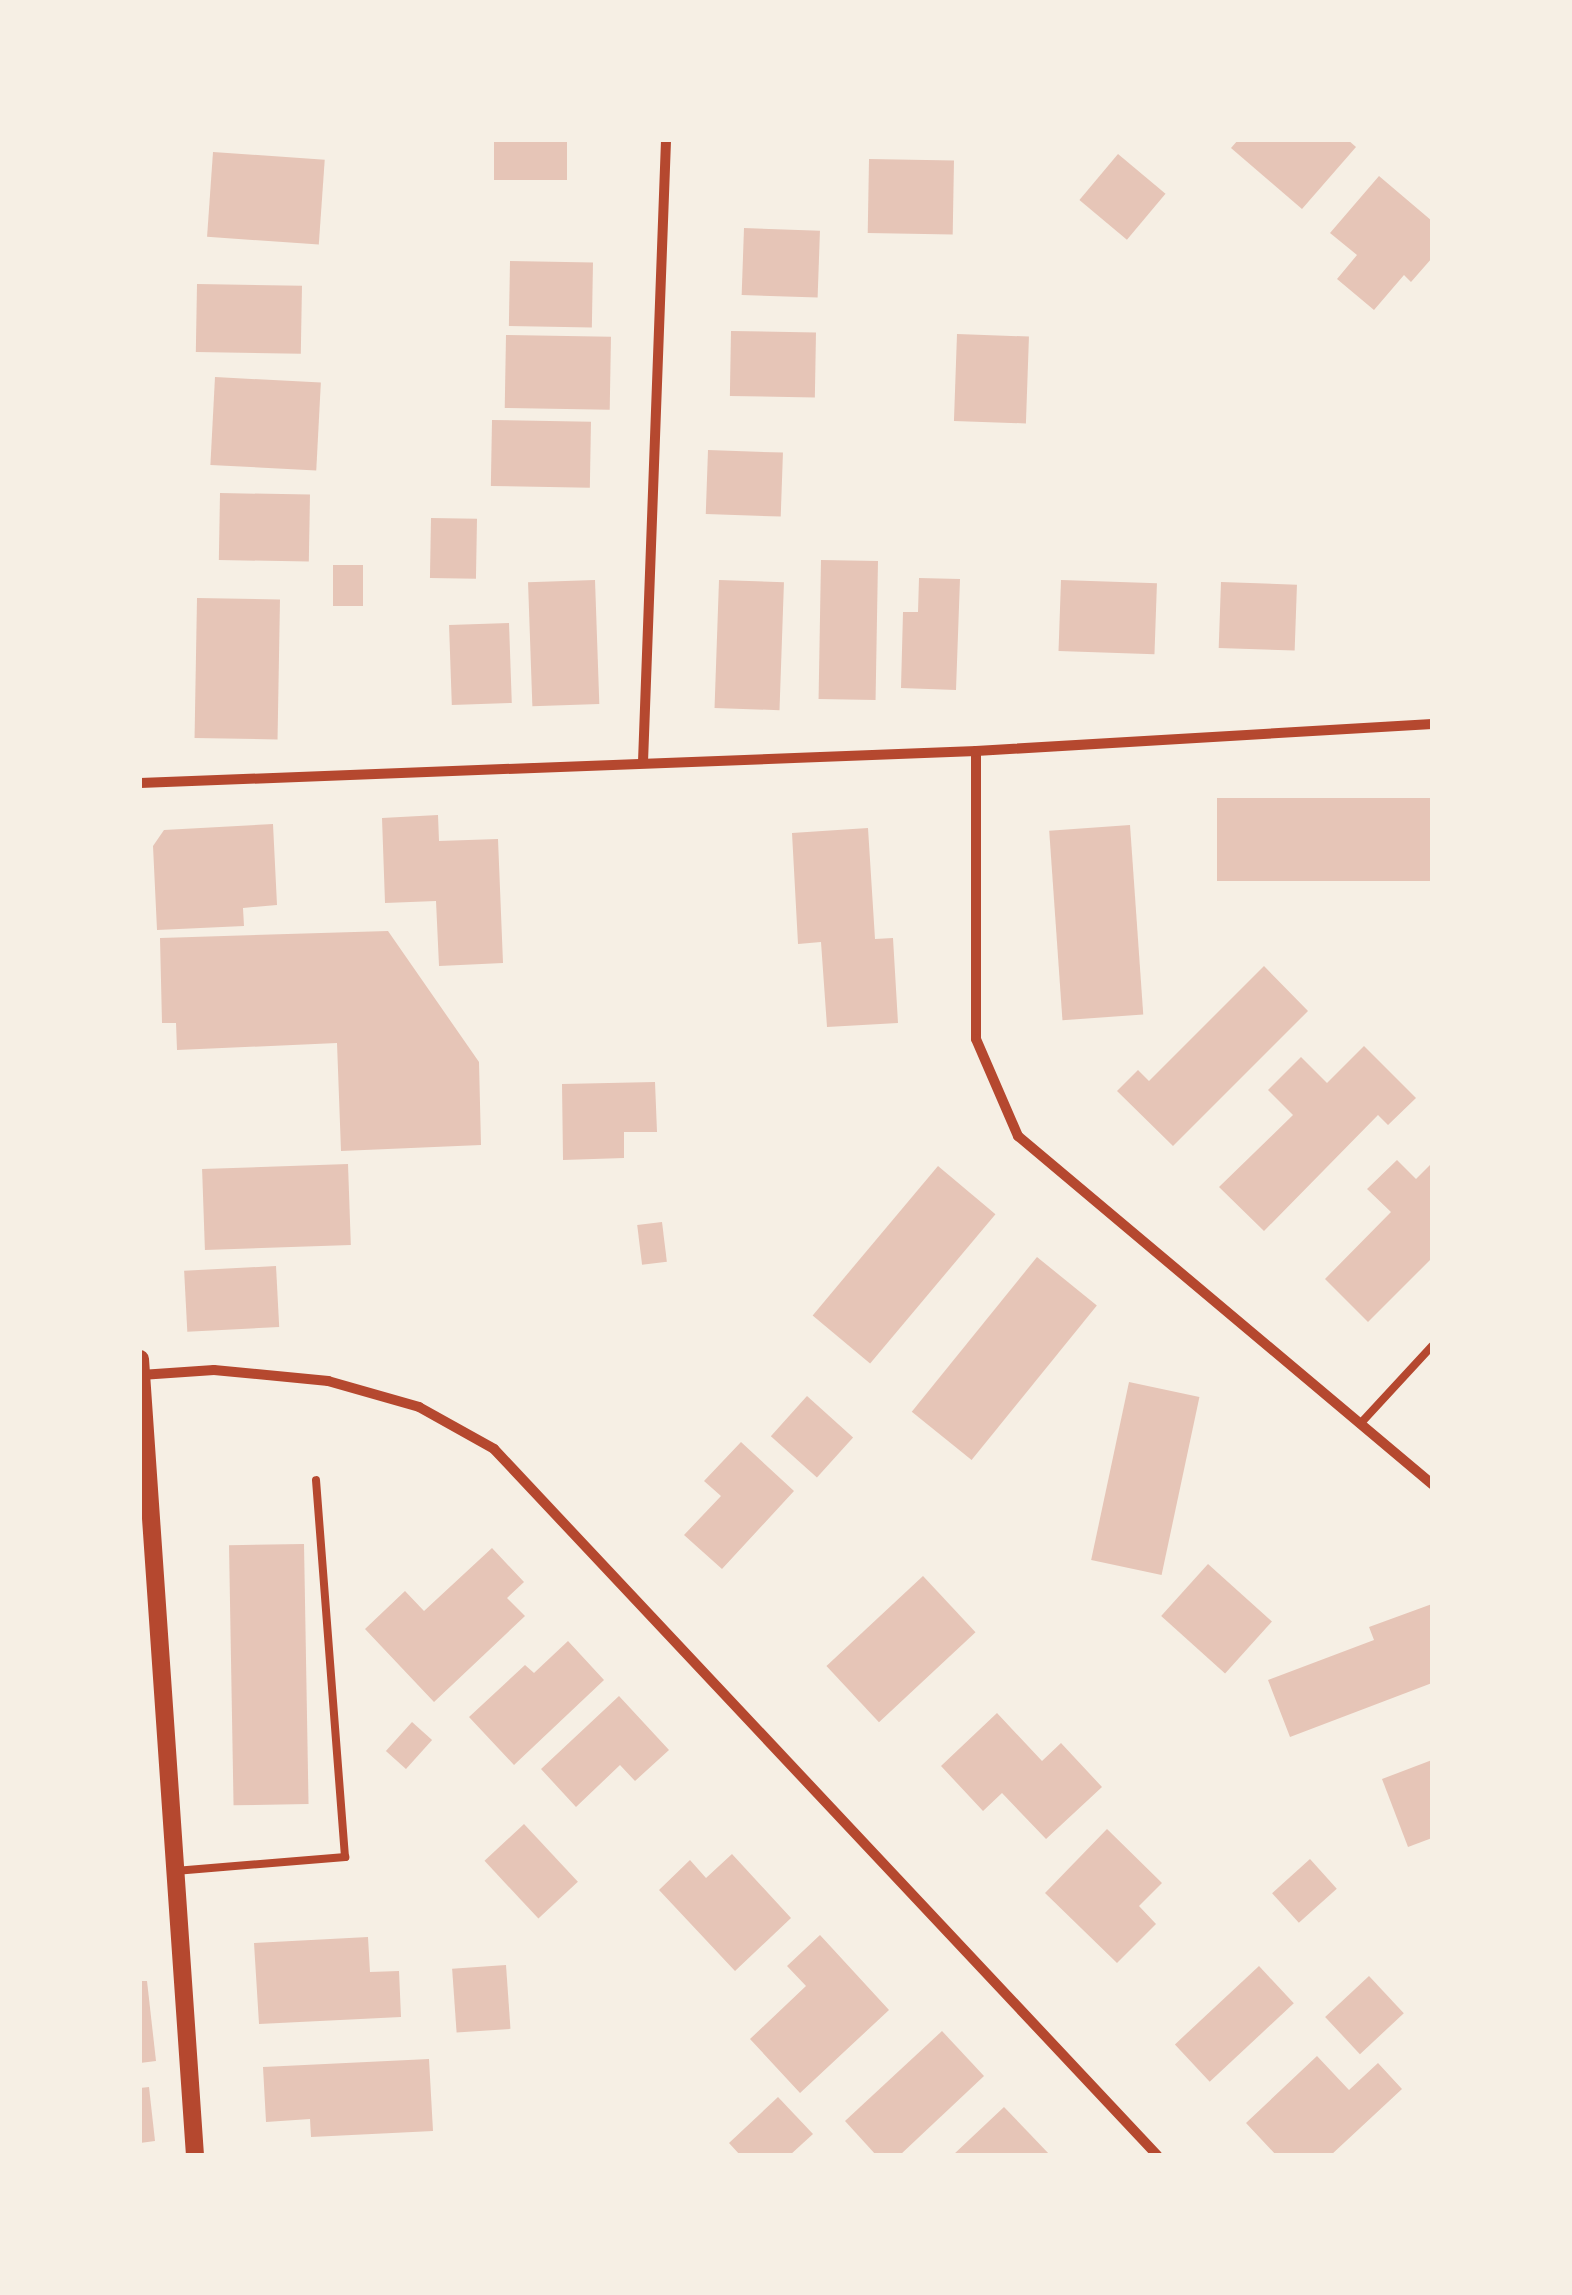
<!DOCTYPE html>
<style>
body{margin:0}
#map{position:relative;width:1572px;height:2295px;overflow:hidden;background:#f6efe4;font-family:"Libre Baskerville",serif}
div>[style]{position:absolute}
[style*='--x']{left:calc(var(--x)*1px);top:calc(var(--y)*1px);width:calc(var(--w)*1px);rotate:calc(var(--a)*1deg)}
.building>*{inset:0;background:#e6c5b7;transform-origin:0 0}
.service>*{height:8px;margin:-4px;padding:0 4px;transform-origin:4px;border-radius:4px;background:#b5482f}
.minor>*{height:10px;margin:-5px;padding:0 5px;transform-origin:5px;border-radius:5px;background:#b5482f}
.tertiary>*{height:18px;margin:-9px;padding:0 9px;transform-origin:9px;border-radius:9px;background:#b5482f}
span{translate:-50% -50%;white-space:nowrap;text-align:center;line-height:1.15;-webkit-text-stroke:10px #f6efe4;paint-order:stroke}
.frame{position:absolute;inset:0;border:142px solid #f6efe4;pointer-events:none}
</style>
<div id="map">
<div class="building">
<div style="left:494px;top:140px;width:73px;height:40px"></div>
<div style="clip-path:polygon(1238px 140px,1348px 140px,1356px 147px,1302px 209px,1231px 148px)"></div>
<div style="left:213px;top:152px;width:112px;height:85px;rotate:4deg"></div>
<div style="left:1118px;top:154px;width:62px;height:60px;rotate:40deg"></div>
<div style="left:869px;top:159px;width:85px;height:74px;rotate:1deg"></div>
<div style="clip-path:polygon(1379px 176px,1432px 221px,1432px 258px,1411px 282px,1404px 275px,1374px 310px,1337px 279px,1357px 255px,1330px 233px)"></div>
<div style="left:744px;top:228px;width:76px;height:67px;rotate:2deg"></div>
<div style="left:510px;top:261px;width:83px;height:65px;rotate:1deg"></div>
<div style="left:197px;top:284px;width:105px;height:68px;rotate:1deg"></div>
<div style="left:731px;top:331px;width:85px;height:65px;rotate:1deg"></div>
<div style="left:957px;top:334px;width:72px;height:87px;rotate:2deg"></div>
<div style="left:506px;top:335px;width:105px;height:73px;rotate:1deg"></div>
<div style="left:215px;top:377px;width:106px;height:88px;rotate:3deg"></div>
<div style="left:492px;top:420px;width:99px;height:66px;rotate:1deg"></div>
<div style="left:708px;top:450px;width:75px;height:64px;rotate:2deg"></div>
<div style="left:220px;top:493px;width:90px;height:67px;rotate:1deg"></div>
<div style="left:431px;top:518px;width:46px;height:60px;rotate:1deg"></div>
<div style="left:821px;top:560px;width:57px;height:139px;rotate:1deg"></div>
<div style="left:333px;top:565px;width:30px;height:41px"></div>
<div style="clip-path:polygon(919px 578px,960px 579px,956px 690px,901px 688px,903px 612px,918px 612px)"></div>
<div style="left:595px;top:580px;width:124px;height:67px;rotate:88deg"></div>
<div style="left:719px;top:580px;width:65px;height:128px;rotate:2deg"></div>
<div style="left:1061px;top:580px;width:96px;height:71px;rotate:2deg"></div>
<div style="left:1221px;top:582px;width:76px;height:66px;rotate:2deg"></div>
<div style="left:197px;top:598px;width:83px;height:140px;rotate:1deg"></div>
<div style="left:509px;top:623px;width:80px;height:60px;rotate:88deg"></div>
<div style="left:1432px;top:798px;width:83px;height:215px;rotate:90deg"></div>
<div style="clip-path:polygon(438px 815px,439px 841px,498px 839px,503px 963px,439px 966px,436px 901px,385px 903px,382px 818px)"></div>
<div style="clip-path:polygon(273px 824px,277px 905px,243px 908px,244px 926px,157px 930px,153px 846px,164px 830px)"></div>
<div style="left:1130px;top:825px;width:190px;height:81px;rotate:86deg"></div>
<div style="clip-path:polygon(868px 828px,875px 939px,893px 938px,898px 1023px,827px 1027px,821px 942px,798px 944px,792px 833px)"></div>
<div style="clip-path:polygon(388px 931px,479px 1062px,481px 1145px,341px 1151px,337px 1043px,177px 1050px,176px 1023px,162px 1023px,160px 938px)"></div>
<div style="clip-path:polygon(1264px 966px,1308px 1011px,1173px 1146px,1117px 1091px,1138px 1070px,1149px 1081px)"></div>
<div style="clip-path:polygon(1364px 1046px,1416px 1098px,1388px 1125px,1378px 1115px,1264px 1231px,1219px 1187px,1293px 1115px,1268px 1090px,1301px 1057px,1327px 1083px)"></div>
<div style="clip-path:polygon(655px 1082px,657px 1132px,624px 1132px,624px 1158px,563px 1160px,562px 1084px)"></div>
<div style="clip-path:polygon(1397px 1160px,1416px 1179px,1432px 1163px,1432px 1258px,1368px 1322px,1325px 1279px,1391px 1212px,1367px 1189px)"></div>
<div style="left:348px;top:1164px;width:81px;height:146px;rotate:88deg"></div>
<div style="left:938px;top:1166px;width:75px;height:195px;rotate:40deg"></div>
<div style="left:662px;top:1222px;width:40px;height:25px;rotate:83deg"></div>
<div style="left:1037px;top:1257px;width:77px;height:199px;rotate:39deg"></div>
<div style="left:276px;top:1266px;width:61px;height:92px;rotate:87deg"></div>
<div style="left:1129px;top:1382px;width:72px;height:182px;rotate:12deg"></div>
<div style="left:807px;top:1396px;width:62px;height:54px;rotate:42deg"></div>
<div style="clip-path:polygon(741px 1442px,794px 1491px,722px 1569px,684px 1535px,721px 1496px,704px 1481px)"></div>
<div style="left:304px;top:1544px;width:260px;height:75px;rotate:89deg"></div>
<div style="clip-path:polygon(492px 1548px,524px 1582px,507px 1598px,525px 1616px,434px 1702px,365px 1629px,405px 1591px,424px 1611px)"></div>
<div style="left:1208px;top:1564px;width:86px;height:70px;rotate:42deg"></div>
<div style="left:923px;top:1576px;width:77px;height:132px;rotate:47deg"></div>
<div style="clip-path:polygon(1432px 1604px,1432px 1683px,1290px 1737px,1268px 1680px,1374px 1640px,1369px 1627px)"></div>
<div style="clip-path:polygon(568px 1641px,604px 1680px,514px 1765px,469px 1717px,525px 1665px,534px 1673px)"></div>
<div style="clip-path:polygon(619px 1696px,669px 1750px,635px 1781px,620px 1765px,576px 1807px,541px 1769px)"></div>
<div style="clip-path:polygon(997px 1713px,1042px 1761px,1061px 1743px,1102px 1787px,1046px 1839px,1002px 1793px,983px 1811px,941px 1766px)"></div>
<div style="left:412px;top:1722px;width:27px;height:39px;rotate:42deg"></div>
<div style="clip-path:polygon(1432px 1760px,1432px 1838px,1408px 1847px,1382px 1779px)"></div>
<div style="left:524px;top:1824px;width:79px;height:54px;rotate:47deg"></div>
<div style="clip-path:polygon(1107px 1829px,1162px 1883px,1139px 1906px,1156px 1924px,1117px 1963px,1045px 1893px)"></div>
<div style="clip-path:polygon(732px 1854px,791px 1918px,735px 1971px,659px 1890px,690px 1860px,706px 1878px)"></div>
<div style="left:1310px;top:1859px;width:40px;height:51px;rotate:48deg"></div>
<div style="clip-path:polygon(820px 1935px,889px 2010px,800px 2093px,750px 2039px,806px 1986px,787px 1966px)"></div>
<div style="clip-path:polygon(368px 1937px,370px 1972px,399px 1971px,401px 2017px,259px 2024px,254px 1943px)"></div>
<div style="left:506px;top:1965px;width:64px;height:54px;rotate:86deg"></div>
<div style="left:1259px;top:1966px;width:51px;height:115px;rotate:47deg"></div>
<div style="left:1369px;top:1976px;width:51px;height:60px;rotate:47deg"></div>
<div style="clip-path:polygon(140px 1981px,147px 1981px,156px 2061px,140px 2063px)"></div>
<div style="clip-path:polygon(942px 2031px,984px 2076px,900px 2155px,876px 2155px,845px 2121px)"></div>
<div style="clip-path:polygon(1317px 2056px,1349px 2090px,1378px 2063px,1402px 2089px,1331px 2155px,1276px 2155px,1246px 2123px)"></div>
<div style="clip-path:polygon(429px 2059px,433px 2131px,311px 2137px,310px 2119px,266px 2122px,263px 2067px)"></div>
<div style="clip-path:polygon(149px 2087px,155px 2141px,140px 2143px,140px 2088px)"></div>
<div style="clip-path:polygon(778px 2097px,813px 2134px,790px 2155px,740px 2155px,729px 2143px)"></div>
<div style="clip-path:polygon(1004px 2107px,1050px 2155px,953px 2155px)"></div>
</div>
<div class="service">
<div style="--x:1360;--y:1424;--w:106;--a:-47.3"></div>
<div style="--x:175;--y:1871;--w:171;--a:-4.7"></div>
<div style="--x:345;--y:1857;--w:378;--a:-94.4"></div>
</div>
<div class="minor">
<div style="--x:976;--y:751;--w:288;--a:90"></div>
<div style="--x:976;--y:1039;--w:106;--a:66.6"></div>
<div style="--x:1018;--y:1136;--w:541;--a:40.05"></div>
<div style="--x:643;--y:762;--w:622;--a:-87.88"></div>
<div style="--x:140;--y:783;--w:837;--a:-2.19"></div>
<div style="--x:976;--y:751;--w:457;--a:-3.4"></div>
<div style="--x:141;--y:1375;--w:73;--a:-3.9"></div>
<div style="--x:214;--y:1370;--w:115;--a:5.5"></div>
<div style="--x:328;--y:1381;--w:95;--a:15.9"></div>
<div style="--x:419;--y:1407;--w:86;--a:29.2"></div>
<div style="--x:494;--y:1449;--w:969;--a:46.8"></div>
</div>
<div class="tertiary">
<div style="--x:140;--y:1359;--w:798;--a:86.05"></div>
</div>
<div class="frame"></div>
</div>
